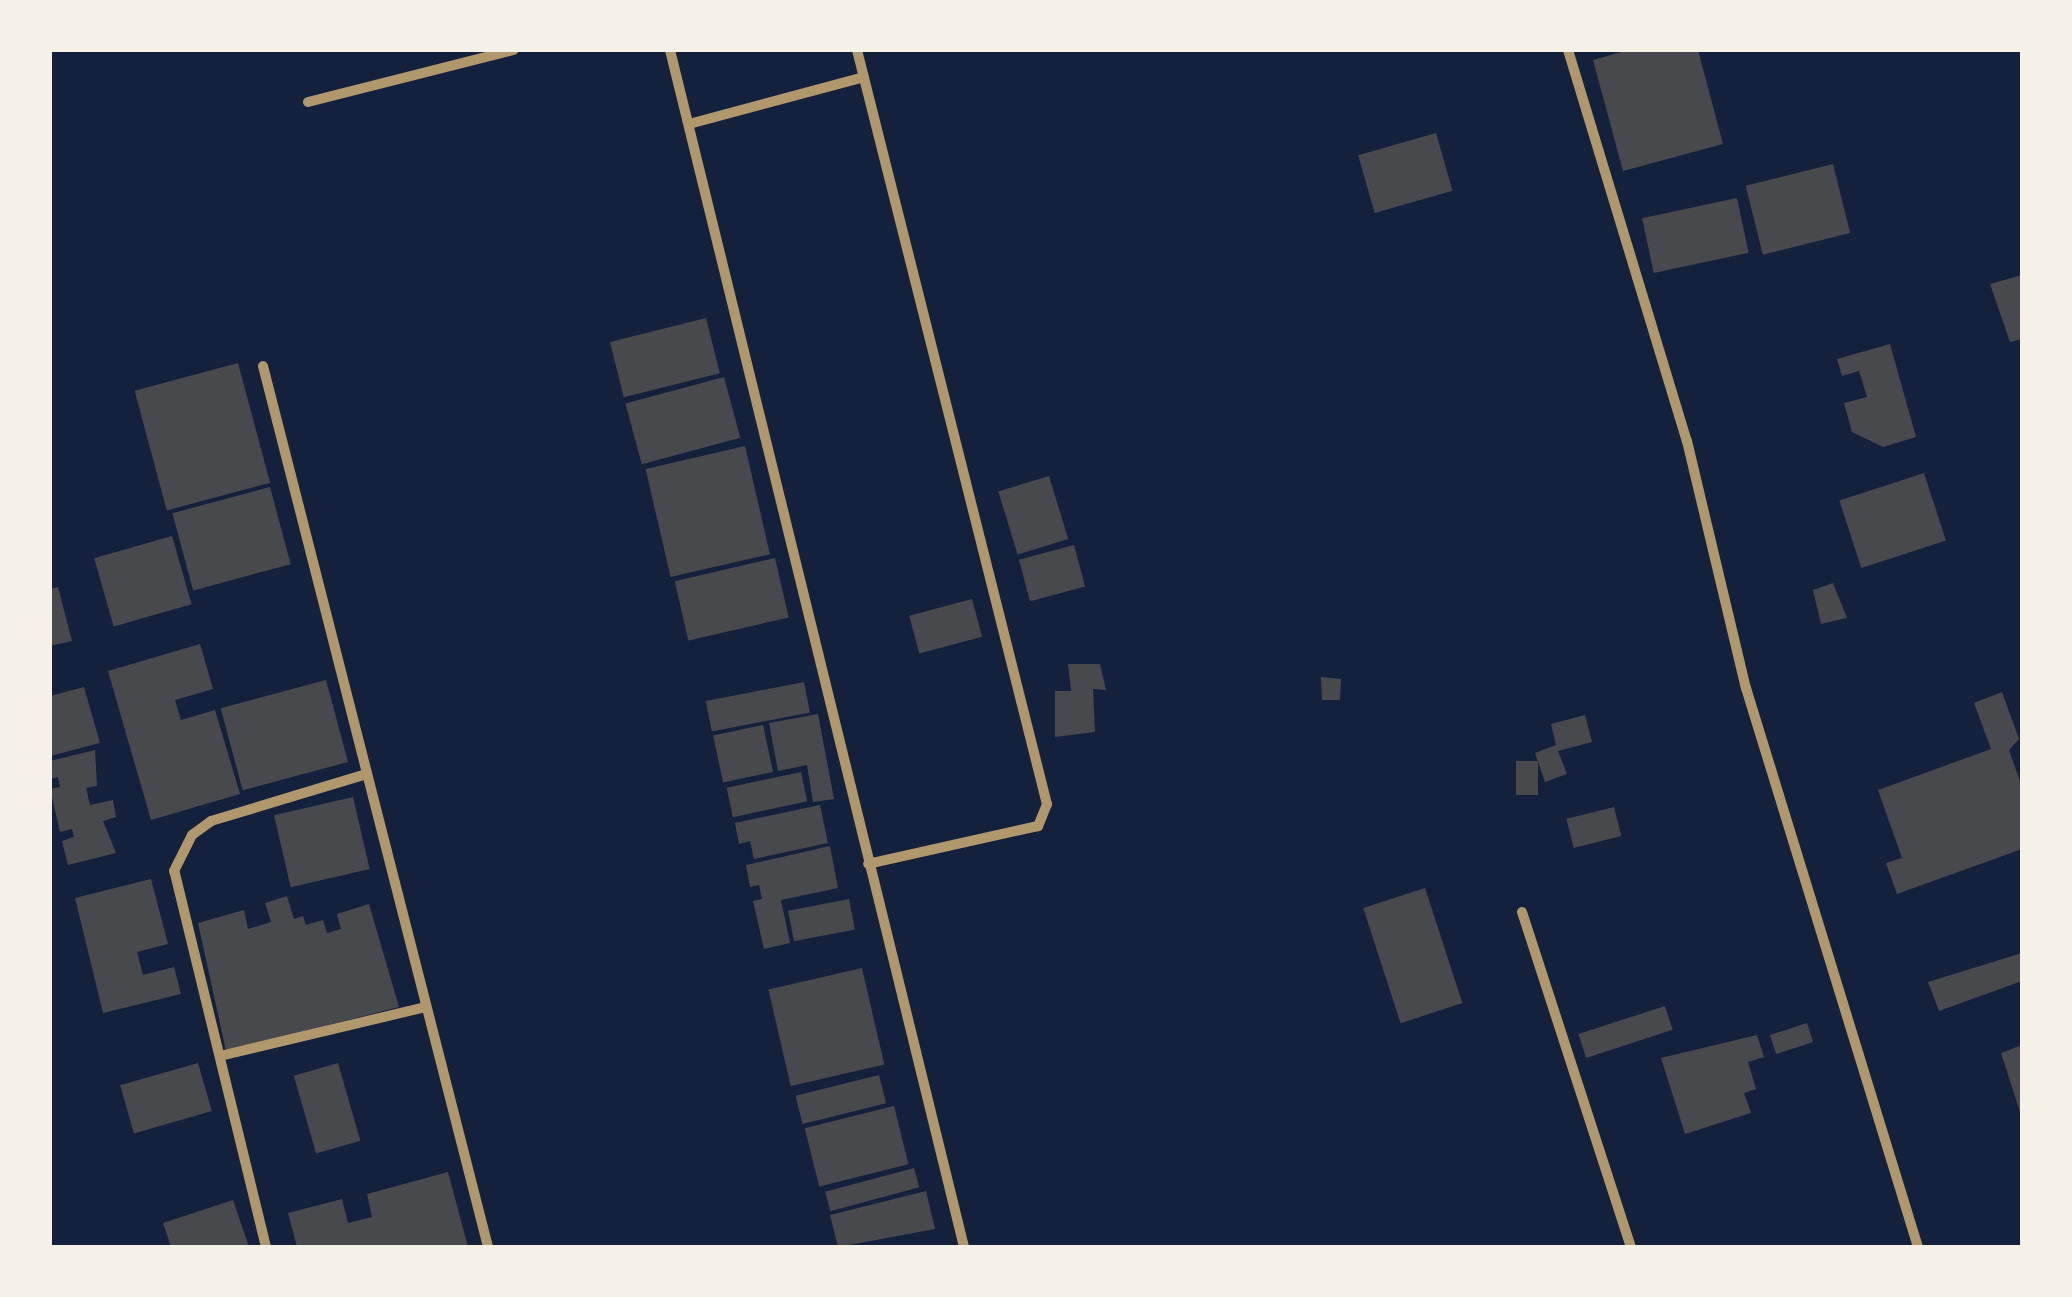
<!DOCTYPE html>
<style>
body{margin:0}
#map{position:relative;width:2072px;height:1297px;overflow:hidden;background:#14213d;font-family:"Playfair Display",serif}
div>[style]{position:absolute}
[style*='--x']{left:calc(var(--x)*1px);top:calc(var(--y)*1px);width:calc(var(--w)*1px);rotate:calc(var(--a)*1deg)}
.building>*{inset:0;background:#48494c;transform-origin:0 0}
.minor>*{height:10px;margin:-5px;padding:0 5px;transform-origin:5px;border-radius:5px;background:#b1986c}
span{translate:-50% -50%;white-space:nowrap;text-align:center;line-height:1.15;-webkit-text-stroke:8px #f6f1e7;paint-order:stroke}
.frame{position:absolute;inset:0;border:52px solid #f6f1e7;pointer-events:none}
</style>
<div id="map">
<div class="building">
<div style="clip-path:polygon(1629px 50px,1698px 50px,1723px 144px,1623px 171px,1593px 60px)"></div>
<div style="left:1436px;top:133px;width:60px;height:81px;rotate:74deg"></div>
<div style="left:1833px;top:164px;width:71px;height:90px;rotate:76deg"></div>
<div style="left:1737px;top:198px;width:56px;height:97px;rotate:78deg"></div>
<div style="clip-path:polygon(2022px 275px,2022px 339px,2010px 342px,1990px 284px)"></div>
<div style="left:706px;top:318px;width:57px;height:99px;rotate:76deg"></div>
<div style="clip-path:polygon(1890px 344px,1916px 437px,1883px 447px,1852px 432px,1844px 403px,1867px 397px,1859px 371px,1842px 376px,1837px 359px)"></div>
<div style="left:238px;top:363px;width:124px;height:107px;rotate:75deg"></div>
<div style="left:724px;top:377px;width:63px;height:102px;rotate:75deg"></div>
<div style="left:745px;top:446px;width:111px;height:102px;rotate:77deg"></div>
<div style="left:1924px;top:473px;width:71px;height:89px;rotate:72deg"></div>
<div style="left:1049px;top:476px;width:66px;height:53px;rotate:73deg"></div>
<div style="left:270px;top:487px;width:80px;height:101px;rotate:75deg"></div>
<div style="left:172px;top:536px;width:71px;height:81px;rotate:74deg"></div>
<div style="left:1074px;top:545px;width:43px;height:57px;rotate:75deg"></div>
<div style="left:775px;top:558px;width:61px;height:103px;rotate:77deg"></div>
<div style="clip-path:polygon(1833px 583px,1847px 618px,1821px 624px,1813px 590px)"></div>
<div style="clip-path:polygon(58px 587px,72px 641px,50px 646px,50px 589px)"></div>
<div style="left:972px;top:599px;width:39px;height:65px;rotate:75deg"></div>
<div style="clip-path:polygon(200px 644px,213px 689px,175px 700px,181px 720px,215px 710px,240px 794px,151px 820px,108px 671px)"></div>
<div style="clip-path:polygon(1068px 664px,1100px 664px,1106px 690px,1093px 689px,1095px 732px,1055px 737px,1055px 691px,1071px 691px)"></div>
<div style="clip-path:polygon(1321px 677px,1341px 679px,1340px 700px,1322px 700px)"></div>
<div style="left:326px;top:680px;width:85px;height:109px;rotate:75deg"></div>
<div style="left:804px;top:682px;width:31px;height:100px;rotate:79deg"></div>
<div style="clip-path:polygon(84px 687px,100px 743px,50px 756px,50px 696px)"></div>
<div style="clip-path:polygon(2002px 692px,2019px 739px,2009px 750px,2022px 787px,2022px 849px,1897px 894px,1886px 863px,1902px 858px,1878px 790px,1991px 749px,1974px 703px)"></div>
<div style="clip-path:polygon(818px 714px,834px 799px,813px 802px,807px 765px,778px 771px,769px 723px)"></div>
<div style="clip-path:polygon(1585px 715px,1592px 742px,1558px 751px,1567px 774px,1545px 782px,1535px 753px,1556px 745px,1551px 724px)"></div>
<div style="left:763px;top:725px;width:48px;height:51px;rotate:78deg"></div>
<div style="clip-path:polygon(95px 750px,97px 786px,86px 788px,90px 805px,113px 800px,116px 817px,103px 821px,116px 853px,68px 865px,62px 841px,74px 837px,72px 829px,60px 832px,50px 789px,60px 787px,58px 777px,50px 779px,50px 761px)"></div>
<div style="left:1516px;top:761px;width:22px;height:34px"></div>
<div style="left:801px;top:772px;width:30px;height:76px;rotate:78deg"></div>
<div style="left:353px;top:797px;width:74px;height:81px;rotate:77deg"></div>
<div style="clip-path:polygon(820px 805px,828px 843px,754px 859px,750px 841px,739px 844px,735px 823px)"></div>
<div style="left:1614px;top:807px;width:30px;height:49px;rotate:76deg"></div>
<div style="clip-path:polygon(830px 846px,838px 888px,781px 900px,790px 943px,764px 949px,753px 901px,762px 899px,759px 885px,750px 887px,746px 865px)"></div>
<div style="clip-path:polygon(151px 879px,168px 944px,137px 952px,143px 975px,174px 967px,181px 994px,103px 1013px,75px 898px)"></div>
<div style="left:1425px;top:888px;width:121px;height:65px;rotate:72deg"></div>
<div style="clip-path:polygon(287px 896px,294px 919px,303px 916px,306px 925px,323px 920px,327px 933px,341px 929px,337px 914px,369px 904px,399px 1007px,226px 1051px,198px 923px,244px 910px,248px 929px,271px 922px,265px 903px)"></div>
<div style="left:849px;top:899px;width:31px;height:62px;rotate:79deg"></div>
<div style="clip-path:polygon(2022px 953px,2022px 981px,1939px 1011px,1928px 982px)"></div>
<div style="left:862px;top:968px;width:99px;height:96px;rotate:77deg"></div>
<div style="left:1665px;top:1006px;width:25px;height:91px;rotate:72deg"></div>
<div style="left:1807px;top:1023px;width:20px;height:39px;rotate:72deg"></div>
<div style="clip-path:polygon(1757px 1035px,1764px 1057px,1748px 1062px,1756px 1089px,1744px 1093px,1751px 1113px,1685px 1134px,1661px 1058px)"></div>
<div style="clip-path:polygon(2022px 1045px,2022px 1115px,2021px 1115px,2001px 1053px)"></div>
<div style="left:198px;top:1063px;width:50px;height:81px;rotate:74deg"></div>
<div style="left:338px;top:1063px;width:81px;height:46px;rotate:74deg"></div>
<div style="left:879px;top:1075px;width:29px;height:86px;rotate:76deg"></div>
<div style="left:894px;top:1106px;width:60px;height:92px;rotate:76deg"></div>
<div style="left:914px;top:1168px;width:20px;height:92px;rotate:75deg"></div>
<div style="clip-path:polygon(448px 1172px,468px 1247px,297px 1247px,288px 1213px,342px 1199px,348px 1223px,372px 1217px,367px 1194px)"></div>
<div style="clip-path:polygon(926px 1191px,935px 1229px,838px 1247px,830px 1215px)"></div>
<div style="clip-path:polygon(233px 1200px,249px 1247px,171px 1247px,163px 1223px)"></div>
</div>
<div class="minor">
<div style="--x:670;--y:50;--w:1233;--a:76.2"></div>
<div style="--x:857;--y:50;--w:778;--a:75.86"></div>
<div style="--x:1047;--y:804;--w:24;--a:112"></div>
<div style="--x:1038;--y:826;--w:174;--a:167.4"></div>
<div style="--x:1568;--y:50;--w:409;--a:73.1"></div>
<div style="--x:1687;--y:441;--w:254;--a:76.6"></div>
<div style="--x:1746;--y:688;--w:585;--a:72.9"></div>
<div style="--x:308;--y:102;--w:212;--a:-14.2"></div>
<div style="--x:689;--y:124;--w:181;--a:-15"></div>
<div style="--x:263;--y:366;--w:909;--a:75.67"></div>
<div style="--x:1522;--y:912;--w:352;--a:72"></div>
<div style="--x:220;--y:1056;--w:212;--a:-13.4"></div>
<div style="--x:266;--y:1247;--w:387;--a:-103.7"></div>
<div style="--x:174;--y:871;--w:40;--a:-63.4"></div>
<div style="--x:192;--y:835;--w:24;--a:-36"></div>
<div style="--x:211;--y:821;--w:163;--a:-16.8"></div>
</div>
<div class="frame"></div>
</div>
